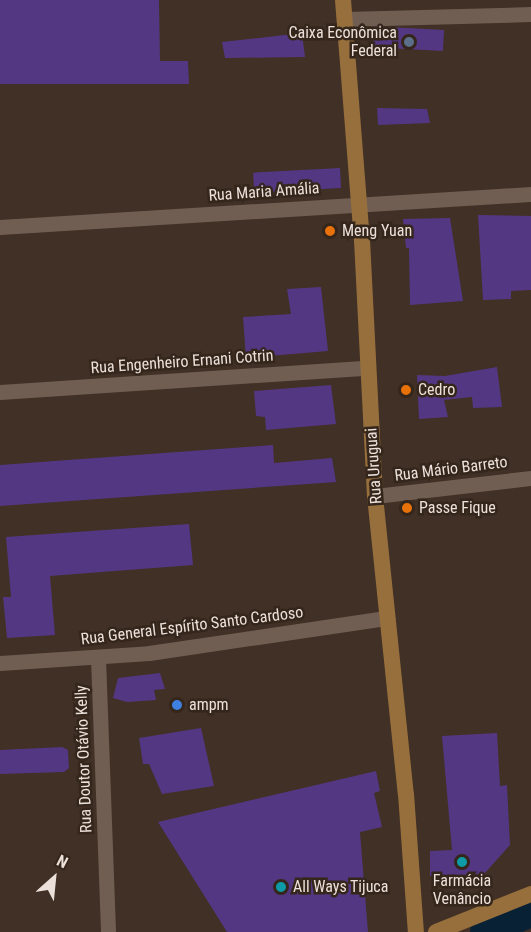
<!DOCTYPE html>
<meta charset="utf-8">
<style>
body{margin:0}
#map{position:relative;width:531px;height:932px;overflow:hidden;background:#403025;font-family:"Roboto Condensed",sans-serif}
div>[style]{position:absolute}
[style*='--x']{left:calc(var(--x)*1px);top:calc(var(--y)*1px);width:calc(var(--w)*1px);rotate:calc(var(--a)*1deg)}
.river>*{height:30px;margin:-15px;padding:0 15px;transform-origin:15px;border-radius:15px;background:#092135}
.building>*{inset:0;background:#543783;transform-origin:0 0}
.minor>*{height:15px;margin:-7.5px;padding:0 7.5px;transform-origin:7.5px;border-radius:7.5px;background:#705e52}
.secondary>*{height:16px;margin:-8px;padding:0 8px;transform-origin:8px;border-radius:8px;background:#976f3c}
.dots>*{width:16px;height:16px;translate:-50% -50%;box-sizing:border-box;border:3px solid #35261b;border-radius:50%}
span{translate:-50% -50%;white-space:nowrap;text-align:center;line-height:1.15;-webkit-text-stroke:5px #35261b;paint-order:stroke}
.poi-label{font-size:16px;color:#ece1da}
.right{translate:-100% -50%;text-align:right}
.left{translate:0 -50%;text-align:left}
.street-label{font-size:16px;color:#ece1da}
.north{position:absolute;left:24px;top:848px;width:60px;height:60px;-webkit-text-stroke:4px #35261b;paint-order:stroke;rotate:27deg;font-size:16px;font-weight:700;line-height:24px;text-align:center;color:#ece1da}
.north::after{content:'';display:block;margin:auto;width:21px;height:27px;background:#ece1da;clip-path:polygon(50% 0,100% 100%,50% 72%,0 100%)}
</style>
<div id="map">
<div class="river">
<div style="--x:485;--y:932;--w:50;--a:-23.5"></div>
</div>
<div class="building">
<div style="clip-path:polygon(0 0,159px 0,160px 61px,188px 61px,189px 84px,0 84px)"></div>
<div style="left:444px;top:30px;width:21px;height:70px;rotate:93deg"></div>
<div style="clip-path:polygon(302px 33px,305px 57px,225px 58px,222px 42px)"></div>
<div style="clip-path:polygon(377px 108px,427px 109px,430px 123px,378px 125px)"></div>
<div style="left:340px;top:168px;width:20px;height:87px;rotate:87deg"></div>
<div style="clip-path:polygon(478px 215px,531px 216px,531px 290px,511px 291px,511px 299px,483px 300px)"></div>
<div style="clip-path:polygon(450px 218px,463px 301px,410px 305px,409px 248px,406px 248px,403px 219px)"></div>
<div style="clip-path:polygon(321px 287px,328px 351px,246px 358px,243px 317px,291px 314px,287px 289px)"></div>
<div style="clip-path:polygon(497px 367px,502px 407px,473px 408px,472px 397px,444px 400px,448px 417px,419px 419px,417px 375px,445px 376px)"></div>
<div style="clip-path:polygon(331px 385px,336px 424px,266px 430px,265px 417px,256px 416px,254px 391px)"></div>
<div style="clip-path:polygon(273px 445px,274px 463px,332px 458px,336px 482px,0 506px,0 465px)"></div>
<div style="clip-path:polygon(189px 524px,193px 565px,50px 576px,55px 635px,7px 638px,3px 597px,11px 597px,6px 537px)"></div>
<div style="clip-path:polygon(160px 673px,165px 689px,154px 690px,156px 700px,127px 702px,113px 698px,118px 678px)"></div>
<div style="clip-path:polygon(201px 728px,214px 786px,162px 794px,149px 764px,143px 764px,139px 738px)"></div>
<div style="clip-path:polygon(497px 733px,500px 786px,507px 785px,510px 845px,484px 874px,430px 876px,430px 851px,452px 850px,442px 736px)"></div>
<div style="clip-path:polygon(62px 747px,68px 750px,69px 768px,64px 772px,0 774px,0 750px)"></div>
<div style="clip-path:polygon(376px 771px,380px 791px,374px 793px,382px 827px,360px 832px,368px 932px,227px 932px,158px 822px)"></div>
</div>
<div class="minor">
<div style="--x:344;--y:19;--w:187;--a:-1.5"></div>
<div style="--x:0;--y:227;--w:532;--a:-3.56"></div>
<div style="--x:0;--y:392;--w:367;--a:-3.8"></div>
<div style="--x:375;--y:496;--w:157;--a:-6.6"></div>
<div style="--x:98;--y:658;--w:274;--a:87.9"></div>
<div style="--x:0;--y:663;--w:149;--a:-3.8"></div>
<div style="--x:149;--y:653;--w:241;--a:-8.4"></div>
</div>
<div class="secondary">
<div style="--x:343;--y:0;--w:241;--a:85.5"></div>
<div style="--x:362;--y:240;--w:256;--a:87.1"></div>
<div style="--x:375;--y:496;--w:300;--a:84.1"></div>
<div style="--x:406;--y:794;--w:138;--a:85.9"></div>
<div style="--x:436;--y:932;--w:102;--a:-21.8"></div>
</div>
<div class="dots">
<div style="left:409px;top:42px;background:#5c6f8a"></div>
<div style="left:330px;top:231px;background:#e8710a"></div>
<div style="left:406px;top:390px;background:#e8710a"></div>
<div style="left:407px;top:508px;background:#e8710a"></div>
<div style="left:177px;top:705px;background:#3f7fe0"></div>
<div style="left:462px;top:862px;background:#0f9aa8"></div>
<div style="left:281px;top:887px;background:#0f9aa8"></div>
</div>
<div class="poi-label">
<span class="right" style="left:397px;top:42px">Caixa Econômica<br>Federal</span>
<span class="left" style="left:342px;top:231px">Meng Yuan</span>
<span class="left" style="left:418px;top:390px">Cedro</span>
<span class="left" style="left:419px;top:508px">Passe Fique</span>
<span class="left" style="left:189px;top:705px">ampm</span>
<span style="left:462px;top:890px">Farmácia<br>Venâncio</span>
<span class="left" style="left:293px;top:887px">All Ways Tijuca</span>
</div>
<div class="street-label">
<span style="left:264px;top:192px;rotate:-4deg">Rua Maria Amália</span>
<span style="left:182px;top:362px;rotate:-4deg">Rua Engenheiro Ernani Cotrin</span>
<span style="left:374px;top:466px;rotate:-94deg">Rua Uruguai</span>
<span style="left:451px;top:469px;rotate:-7deg">Rua Mário Barreto</span>
<span style="left:192px;top:626px;rotate:-7deg">Rua General Espírito Santo Cardoso</span>
<span style="left:84px;top:759px;rotate:-92deg">Rua Doutor Otávio Kelly</span>
</div>
<div class="north">N</div>
</div>
